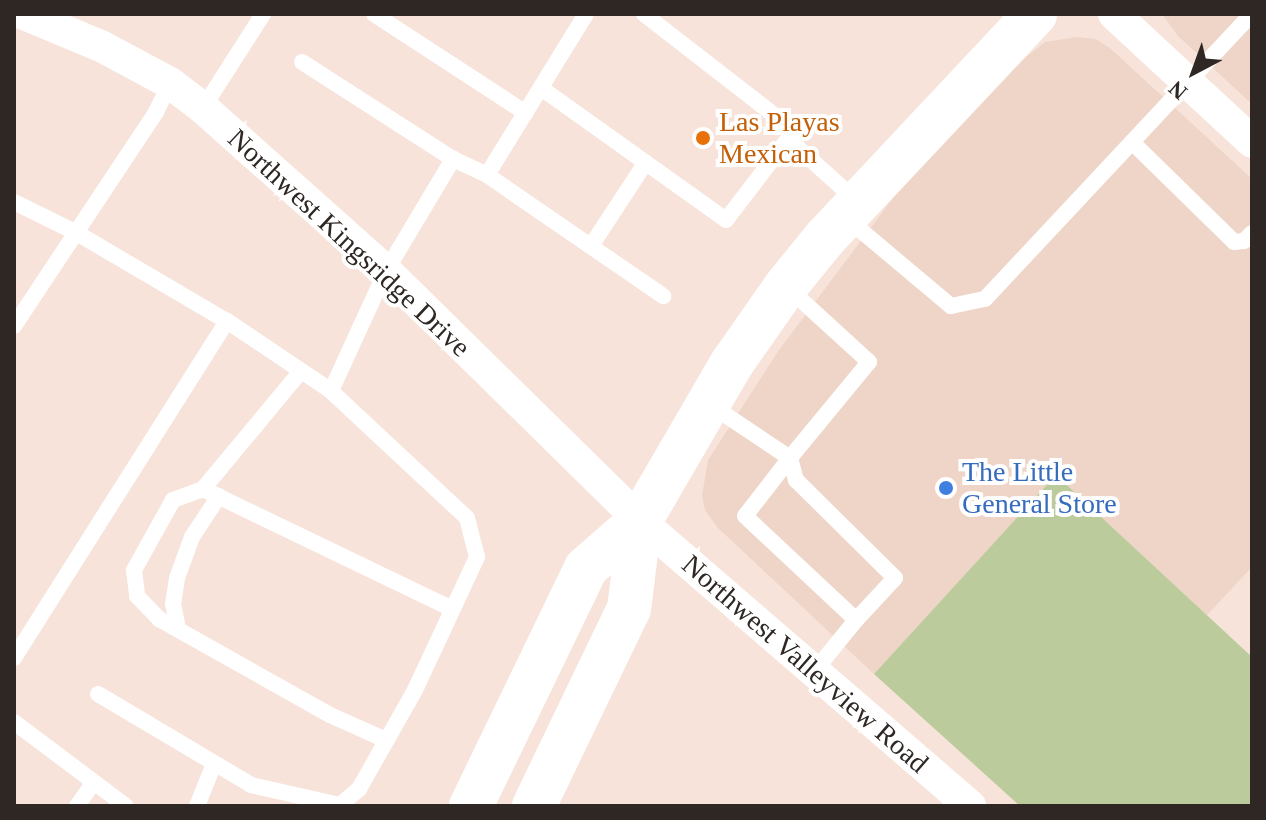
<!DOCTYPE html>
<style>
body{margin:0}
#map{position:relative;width:1266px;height:820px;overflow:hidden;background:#f7e3d9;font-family:"Times New Roman",serif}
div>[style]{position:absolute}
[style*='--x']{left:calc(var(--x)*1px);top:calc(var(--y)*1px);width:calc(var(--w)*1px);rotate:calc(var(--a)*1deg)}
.built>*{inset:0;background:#efd5c7}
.green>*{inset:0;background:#bbcb9c}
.service>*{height:16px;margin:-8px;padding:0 8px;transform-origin:8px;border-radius:8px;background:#fff}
.minor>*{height:32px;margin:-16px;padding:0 16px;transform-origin:16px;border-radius:16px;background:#fff}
.secondary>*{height:44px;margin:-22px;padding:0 22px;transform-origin:22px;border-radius:22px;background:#fff}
.dots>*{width:22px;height:22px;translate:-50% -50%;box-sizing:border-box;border:4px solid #fff;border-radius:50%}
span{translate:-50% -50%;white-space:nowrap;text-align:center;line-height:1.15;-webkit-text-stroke:8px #fff;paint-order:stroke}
.food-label{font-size:28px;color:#c56008}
.left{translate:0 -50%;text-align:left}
.street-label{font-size:28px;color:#2e2723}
.shop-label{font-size:28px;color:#366cbe}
.frame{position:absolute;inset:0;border:16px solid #2e2723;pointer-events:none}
.north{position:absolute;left:1154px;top:32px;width:80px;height:80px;-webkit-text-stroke:6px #fff;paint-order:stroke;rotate:221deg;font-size:22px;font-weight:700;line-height:32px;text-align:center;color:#2e2723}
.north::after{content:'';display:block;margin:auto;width:28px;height:36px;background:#2e2723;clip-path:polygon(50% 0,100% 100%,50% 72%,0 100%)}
</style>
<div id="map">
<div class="built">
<div style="clip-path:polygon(1162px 14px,1252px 14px,1252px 104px,1178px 36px)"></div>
<div style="clip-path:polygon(1077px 37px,1096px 39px,1111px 49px,1252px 179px,1252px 567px,1207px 615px,1056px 475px,874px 674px,718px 528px,705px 510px,702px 496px,708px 460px,779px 350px,893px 198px,1024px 59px,1045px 42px)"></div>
</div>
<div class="green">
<div style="clip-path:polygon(1056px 475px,1252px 657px,1252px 806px,1020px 806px,874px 674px)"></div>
</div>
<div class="service">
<div style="--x:374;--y:14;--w:181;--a:33.1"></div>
<div style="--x:586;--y:14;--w:189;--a:121.6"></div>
<div style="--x:487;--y:175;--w:214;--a:34.5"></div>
<div style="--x:644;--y:14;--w:175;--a:37.8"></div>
<div style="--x:782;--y:121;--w:33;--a:59"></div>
<div style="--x:799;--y:149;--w:79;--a:41.9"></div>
<div style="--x:302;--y:62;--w:179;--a:32.7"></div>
<div style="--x:541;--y:88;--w:227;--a:35.5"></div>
<div style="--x:726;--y:220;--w:107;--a:-52.6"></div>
<div style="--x:203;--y:108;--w:112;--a:-57.4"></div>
<div style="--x:1132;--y:142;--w:143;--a:44.4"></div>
<div style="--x:1234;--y:242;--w:10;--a:-6"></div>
<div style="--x:1244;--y:241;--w:11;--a:-45"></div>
<div style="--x:14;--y:202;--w:68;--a:26.2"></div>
<div style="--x:75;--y:232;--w:176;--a:30.4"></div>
<div style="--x:227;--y:321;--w:125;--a:33.9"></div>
<div style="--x:846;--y:218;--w:137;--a:40"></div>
<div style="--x:951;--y:306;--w:35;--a:-12"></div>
<div style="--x:985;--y:299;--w:391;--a:-46.9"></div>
<div style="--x:591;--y:246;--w:100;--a:-56.8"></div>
<div style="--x:787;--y:287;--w:111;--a:42.4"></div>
<div style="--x:869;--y:362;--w:124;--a:129.5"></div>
<div style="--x:790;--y:458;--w:23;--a:75"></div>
<div style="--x:796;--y:480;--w:139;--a:44.7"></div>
<div style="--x:895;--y:578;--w:57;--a:132.9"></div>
<div style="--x:14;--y:326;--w:257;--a:-56.4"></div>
<div style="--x:156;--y:112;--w:32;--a:-64"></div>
<div style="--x:301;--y:371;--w:153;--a:129.7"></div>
<div style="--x:203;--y:489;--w:32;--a:160"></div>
<div style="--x:173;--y:500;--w:80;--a:119.1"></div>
<div style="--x:134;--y:570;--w:26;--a:83"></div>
<div style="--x:137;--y:596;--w:32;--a:46"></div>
<div style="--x:159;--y:619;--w:196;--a:29.3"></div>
<div style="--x:330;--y:715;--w:61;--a:24.1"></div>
<div style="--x:709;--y:404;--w:97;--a:33.7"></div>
<div style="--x:790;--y:458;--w:73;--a:127.8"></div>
<div style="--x:745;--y:516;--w:152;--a:43.1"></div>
<div style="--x:856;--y:620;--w:68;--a:129.1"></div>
<div style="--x:203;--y:489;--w:276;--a:25.7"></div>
<div style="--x:178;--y:629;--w:25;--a:-101"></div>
<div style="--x:173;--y:604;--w:26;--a:-81"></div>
<div style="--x:177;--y:578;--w:44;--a:-69.9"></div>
<div style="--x:192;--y:537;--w:49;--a:-56.6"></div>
<div style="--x:14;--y:658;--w:399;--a:-57.7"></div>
<div style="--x:98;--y:694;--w:178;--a:30.7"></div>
<div style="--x:251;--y:785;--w:91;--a:12.7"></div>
<div style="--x:340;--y:805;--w:25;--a:-40"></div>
<div style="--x:359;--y:789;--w:114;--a:-60.5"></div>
<div style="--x:415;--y:690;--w:147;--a:-65"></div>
<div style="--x:477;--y:557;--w:40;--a:-104.4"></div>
<div style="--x:467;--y:518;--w:186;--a:-137"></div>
<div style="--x:331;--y:391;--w:132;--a:-65.4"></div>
<div style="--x:386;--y:271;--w:131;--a:-59.1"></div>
<div style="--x:453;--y:159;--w:38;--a:25"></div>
<div style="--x:14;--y:722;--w:140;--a:36.9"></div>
<div style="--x:77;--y:806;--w:28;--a:-55"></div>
<div style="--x:197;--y:806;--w:45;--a:-68"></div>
</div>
<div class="minor">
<div style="--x:24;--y:14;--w:83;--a:22.6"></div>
<div style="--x:101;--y:46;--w:78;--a:28.2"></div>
<div style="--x:170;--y:83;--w:41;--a:37.1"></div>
<div style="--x:203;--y:108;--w:245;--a:41.7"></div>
<div style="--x:386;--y:271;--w:356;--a:44.5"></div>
<div style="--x:640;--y:521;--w:436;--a:40.8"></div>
<div style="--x:1114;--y:14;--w:188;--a:42.8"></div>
</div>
<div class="secondary">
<div style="--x:471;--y:806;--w:264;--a:-64.2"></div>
<div style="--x:586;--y:568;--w:72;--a:-41"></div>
<div style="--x:640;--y:521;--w:183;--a:-59.8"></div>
<div style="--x:732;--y:363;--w:94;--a:-55"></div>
<div style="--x:786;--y:286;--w:62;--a:-50.9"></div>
<div style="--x:825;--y:238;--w:307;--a:-46.8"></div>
<div style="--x:534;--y:806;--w:219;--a:-64.3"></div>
<div style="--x:629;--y:609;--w:89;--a:-82.9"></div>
</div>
<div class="dots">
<div style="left:703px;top:138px;background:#e8710a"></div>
<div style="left:946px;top:488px;background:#3f7fe0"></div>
</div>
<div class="food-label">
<span class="left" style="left:719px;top:138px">Las Playas<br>Mexican</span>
</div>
<div class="street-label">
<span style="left:349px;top:243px;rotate:43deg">Northwest Kingsridge Drive</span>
<span style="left:805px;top:664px;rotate:41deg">Northwest Valleyview Road</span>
</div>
<div class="shop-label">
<span class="left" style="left:962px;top:488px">The Little<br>General Store</span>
</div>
<div class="frame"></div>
<div class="north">N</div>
</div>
